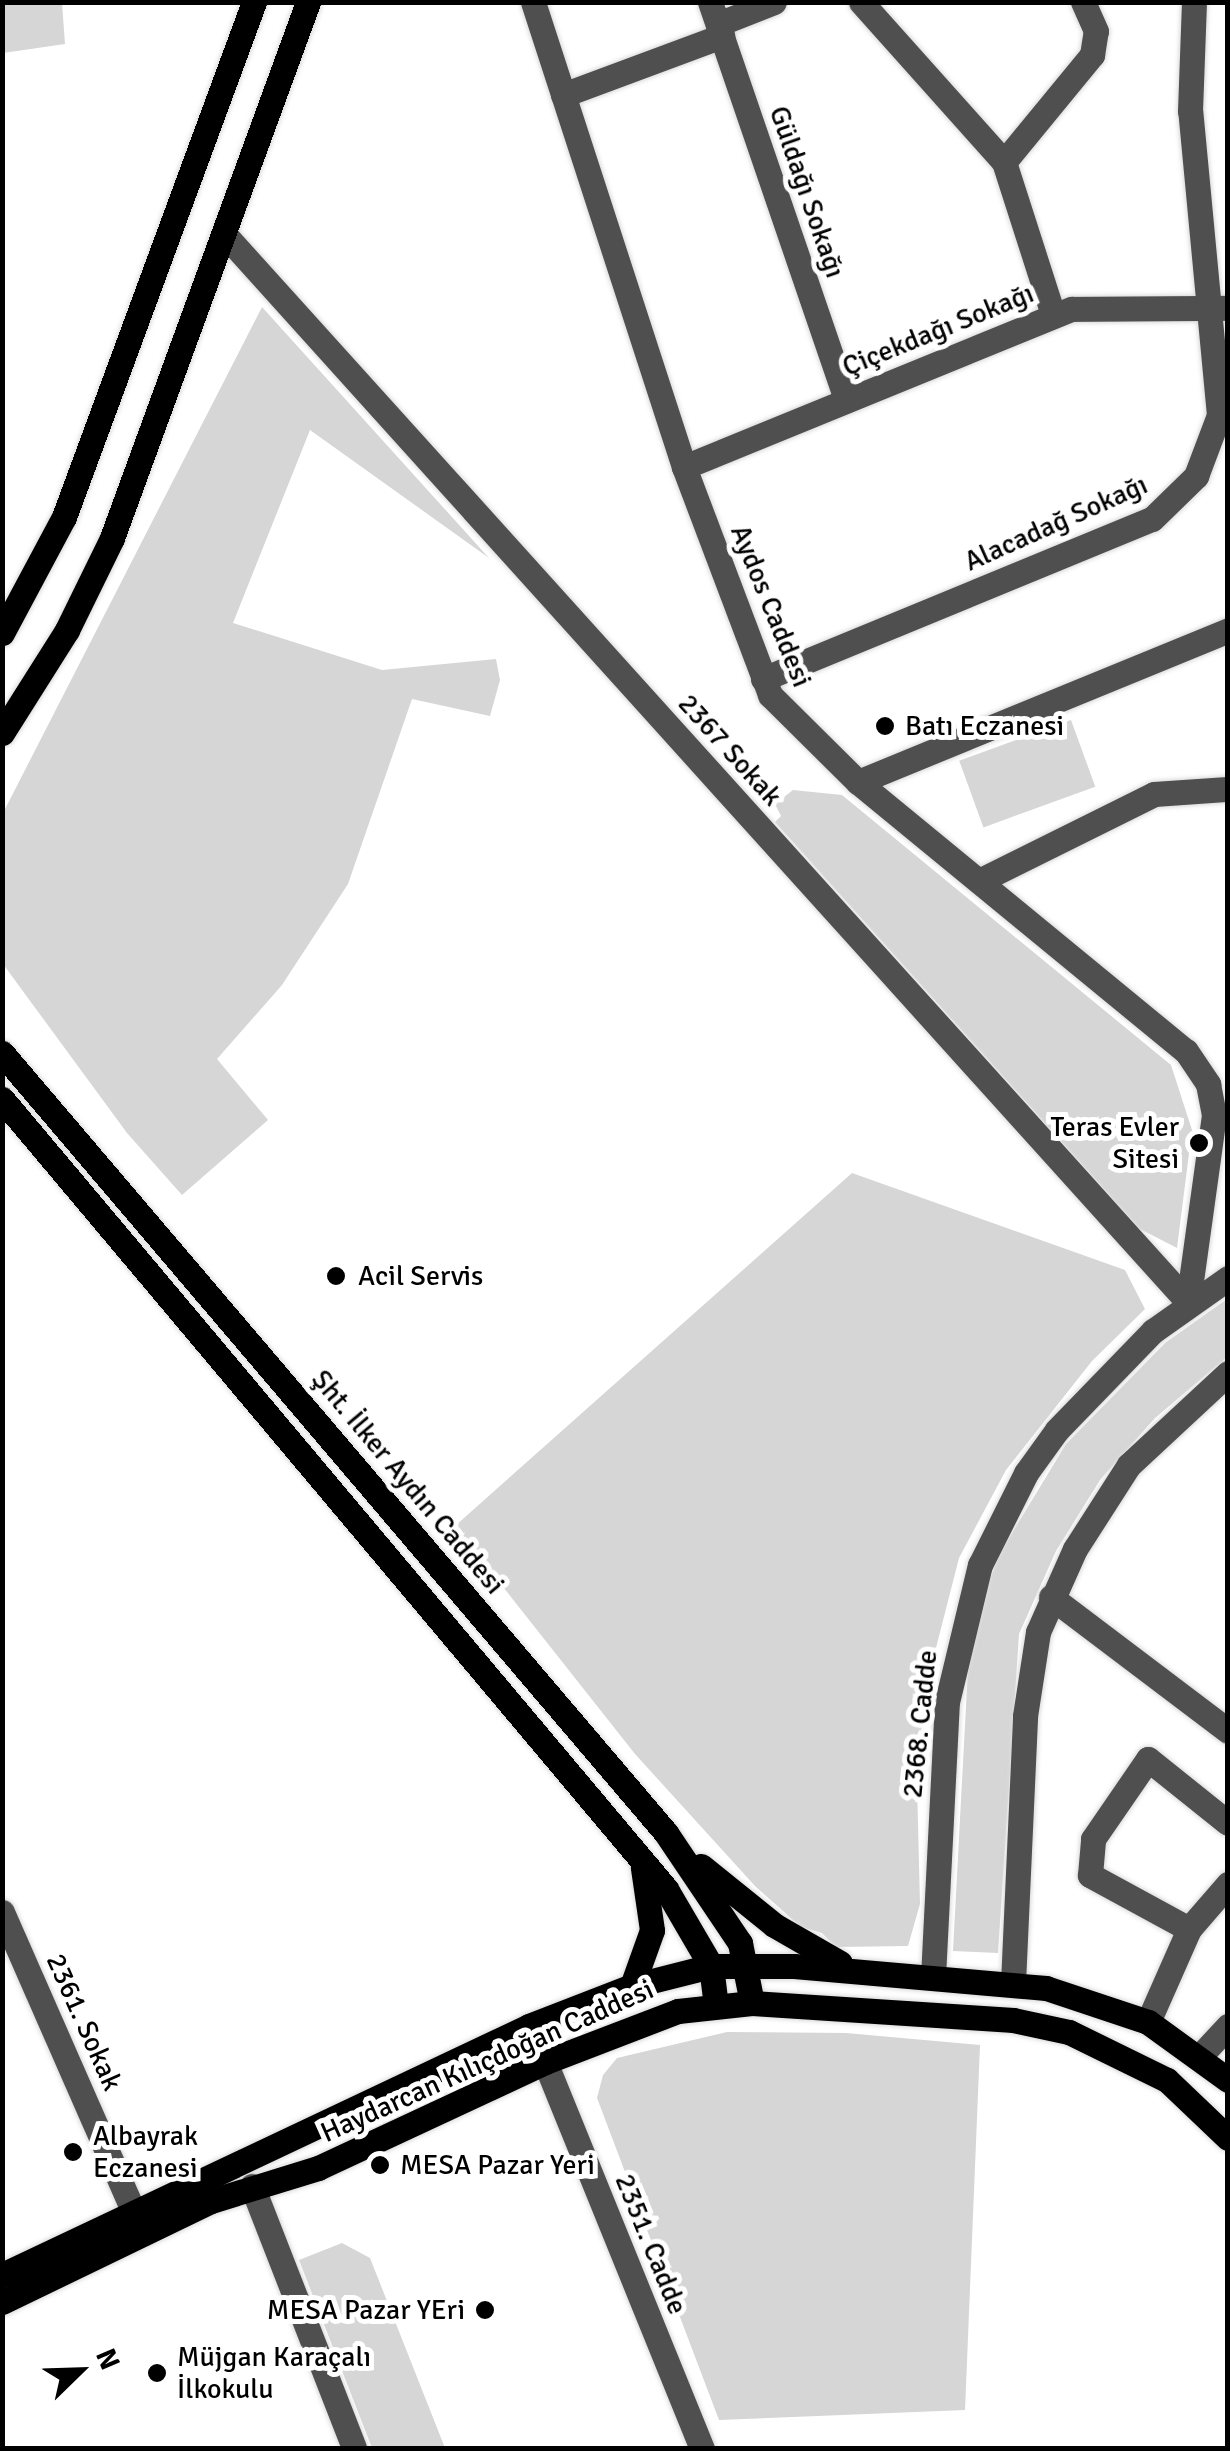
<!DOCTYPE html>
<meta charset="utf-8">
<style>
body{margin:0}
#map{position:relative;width:1230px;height:2451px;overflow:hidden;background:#fff;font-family:Signika,sans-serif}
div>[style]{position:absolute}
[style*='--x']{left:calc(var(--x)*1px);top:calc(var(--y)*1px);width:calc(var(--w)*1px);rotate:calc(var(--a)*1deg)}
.green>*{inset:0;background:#d6d6d6;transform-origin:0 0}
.roads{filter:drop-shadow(0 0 2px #dbdbdb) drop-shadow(0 0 2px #dbdbdb)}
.minor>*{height:25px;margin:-12.5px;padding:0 12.5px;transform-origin:12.5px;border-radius:12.5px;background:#4f4f4f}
.major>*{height:25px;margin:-12.5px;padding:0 12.5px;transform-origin:12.5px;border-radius:12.5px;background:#000}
.dots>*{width:28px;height:28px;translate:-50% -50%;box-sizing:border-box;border:5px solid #fff;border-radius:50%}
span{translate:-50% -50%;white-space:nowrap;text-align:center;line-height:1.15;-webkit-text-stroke:10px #fff;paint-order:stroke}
.street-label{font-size:28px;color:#000}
.poi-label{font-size:28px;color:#000}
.left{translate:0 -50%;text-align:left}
.right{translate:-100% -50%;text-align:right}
.frame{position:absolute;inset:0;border:5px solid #000;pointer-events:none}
.north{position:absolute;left:30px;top:2321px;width:100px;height:100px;-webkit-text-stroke:8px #fff;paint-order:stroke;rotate:67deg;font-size:28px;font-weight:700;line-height:40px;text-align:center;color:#000}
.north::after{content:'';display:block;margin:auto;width:35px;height:45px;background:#000;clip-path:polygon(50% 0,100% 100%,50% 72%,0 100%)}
</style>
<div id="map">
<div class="green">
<div style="clip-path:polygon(2px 3px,62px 3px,65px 44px,3px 53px)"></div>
<div style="clip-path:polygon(262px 307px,489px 558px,310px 430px,233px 623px,382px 670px,496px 659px,500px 680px,490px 716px,412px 699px,348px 884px,282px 985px,217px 1059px,268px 1120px,182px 1195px,127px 1133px,3px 964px,3px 813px)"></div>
<div style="left:1071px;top:720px;width:71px;height:119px;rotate:70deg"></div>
<div style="clip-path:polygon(793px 790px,842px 795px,1171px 1065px,1192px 1130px,1177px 1248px,1140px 1229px,775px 822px,781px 816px,775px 804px)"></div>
<div style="clip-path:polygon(852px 1173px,1125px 1270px,1145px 1309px,1092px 1361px,1006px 1470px,959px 1558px,926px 1687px,917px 1783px,920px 1904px,908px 1946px,836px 1947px,822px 1933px,801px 1927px,755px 1886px,635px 1754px,455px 1526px)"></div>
<div style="clip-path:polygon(1227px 1299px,1227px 1357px,1155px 1418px,1100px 1480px,1056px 1551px,1019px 1634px,998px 1953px,953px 1951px,970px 1631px,1000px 1553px,1066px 1444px,1165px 1343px)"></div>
<div style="clip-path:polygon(727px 2032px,846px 2033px,980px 2045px,965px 2410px,719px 2420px,597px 2098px,603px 2075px,617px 2058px)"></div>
<div style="clip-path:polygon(342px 2243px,370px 2258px,445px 2448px,372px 2448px,299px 2260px)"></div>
</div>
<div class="roads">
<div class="minor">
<div style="--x:533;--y:2;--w:489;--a:72"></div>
<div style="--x:684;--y:467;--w:244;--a:69.3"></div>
<div style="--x:770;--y:695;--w:124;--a:44.7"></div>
<div style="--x:858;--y:782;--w:424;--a:39.4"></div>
<div style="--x:1186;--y:1051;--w:40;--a:56"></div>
<div style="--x:1208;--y:1084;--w:32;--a:79"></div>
<div style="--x:1214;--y:1115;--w:189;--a:97.9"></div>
<div style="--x:710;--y:2;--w:421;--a:71.1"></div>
<div style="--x:861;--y:2;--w:215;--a:48.2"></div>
<div style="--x:1004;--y:162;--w:161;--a:72.2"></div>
<div style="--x:718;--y:24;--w:60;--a:-21.4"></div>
<div style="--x:563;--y:95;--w:170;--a:-20.4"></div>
<div style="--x:1004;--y:162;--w:139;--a:-50.6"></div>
<div style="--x:1092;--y:55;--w:24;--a:-81"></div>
<div style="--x:1096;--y:31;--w:32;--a:-114"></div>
<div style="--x:227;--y:237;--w:1434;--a:47.94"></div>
<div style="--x:684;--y:467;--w:419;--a:-22.2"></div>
<div style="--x:1072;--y:309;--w:155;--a:-0.4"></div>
<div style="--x:763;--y:679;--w:421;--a:-22.4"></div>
<div style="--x:1152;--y:519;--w:62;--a:-44.3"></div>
<div style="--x:1196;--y:476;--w:65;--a:-69.3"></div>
<div style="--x:1219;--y:415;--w:305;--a:-95.4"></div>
<div style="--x:1190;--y:111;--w:109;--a:-87.9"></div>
<div style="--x:858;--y:782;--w:400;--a:-22.3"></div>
<div style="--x:979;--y:881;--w:195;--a:-26.4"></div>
<div style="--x:1154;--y:794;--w:74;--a:-3.9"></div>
<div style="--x:1051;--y:1597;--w:222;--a:37.1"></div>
<div style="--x:2;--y:1912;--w:328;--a:66.3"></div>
<div style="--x:1189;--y:1929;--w:113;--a:-151.4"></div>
<div style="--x:1090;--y:1875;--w:36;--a:-85"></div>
<div style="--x:1093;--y:1839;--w:97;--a:-55.5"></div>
<div style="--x:1148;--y:1759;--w:102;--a:38.7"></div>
<div style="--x:933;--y:1977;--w:275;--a:-87.1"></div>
<div style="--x:947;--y:1702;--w:141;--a:-76.5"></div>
<div style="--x:980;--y:1565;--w:103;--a:-63.4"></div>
<div style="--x:1026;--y:1473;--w:53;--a:-54.2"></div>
<div style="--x:1057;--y:1430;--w:138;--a:-45.9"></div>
<div style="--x:1153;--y:1331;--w:92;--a:-35.2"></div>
<div style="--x:1013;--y:1983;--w:267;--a:-87.4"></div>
<div style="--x:1025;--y:1716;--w:85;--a:-81.2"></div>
<div style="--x:1038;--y:1632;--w:91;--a:-66"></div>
<div style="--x:1075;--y:1549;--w:100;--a:-57.3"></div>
<div style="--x:1129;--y:1465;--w:135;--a:-42.9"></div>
<div style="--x:1148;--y:2022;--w:102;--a:-66.2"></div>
<div style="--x:1189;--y:1929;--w:60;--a:-49.1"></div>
<div style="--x:1200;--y:2056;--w:41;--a:-47"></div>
<div style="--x:545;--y:2062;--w:417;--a:67.9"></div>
<div style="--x:252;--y:2186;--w:281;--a:68.7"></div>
</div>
<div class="major">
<div style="--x:2;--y:633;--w:132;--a:-61.9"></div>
<div style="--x:64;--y:517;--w:549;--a:-69.75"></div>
<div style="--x:2;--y:733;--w:122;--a:-57.7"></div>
<div style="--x:67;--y:630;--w:102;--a:-63.9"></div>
<div style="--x:112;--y:538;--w:571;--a:-69.91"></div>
<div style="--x:2;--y:1053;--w:1024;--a:49.59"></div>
<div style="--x:666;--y:1833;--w:133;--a:56.1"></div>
<div style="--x:740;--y:1943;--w:61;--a:78.7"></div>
<div style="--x:2;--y:1099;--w:1032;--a:49.95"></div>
<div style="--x:666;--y:1889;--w:89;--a:59.7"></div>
<div style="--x:711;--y:1966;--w:40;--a:82.9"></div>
<div style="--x:701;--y:1866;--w:94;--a:38.9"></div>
<div style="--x:774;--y:1925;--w:76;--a:29.9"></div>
<div style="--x:632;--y:1986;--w:59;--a:-70.3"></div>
<div style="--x:652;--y:1930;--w:63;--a:-98.3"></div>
<div style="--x:2;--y:2275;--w:583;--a:-25.29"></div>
<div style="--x:529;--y:2026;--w:110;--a:-21.2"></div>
<div style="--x:632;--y:1986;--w:81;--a:-14.2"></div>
<div style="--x:711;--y:1966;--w:83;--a:0"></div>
<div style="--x:794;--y:1966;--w:253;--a:5"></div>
<div style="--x:1046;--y:1988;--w:108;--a:18.4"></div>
<div style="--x:1148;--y:2022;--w:99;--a:35.9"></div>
<div style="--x:2;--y:2302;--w:232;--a:-25.8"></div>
<div style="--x:211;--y:2201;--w:112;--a:-17.1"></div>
<div style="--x:318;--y:2168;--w:251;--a:-25"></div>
<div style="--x:545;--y:2062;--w:142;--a:-21"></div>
<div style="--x:678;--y:2011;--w:74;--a:-6.2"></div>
<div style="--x:752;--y:2003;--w:262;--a:3.7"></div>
<div style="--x:1013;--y:2020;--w:57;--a:12.1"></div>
<div style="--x:1069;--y:2032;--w:109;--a:26.1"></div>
<div style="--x:1167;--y:2080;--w:84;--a:43.6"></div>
</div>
</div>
<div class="dots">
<div style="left:885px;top:726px;background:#000"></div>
<div style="left:1199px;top:1143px;background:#000"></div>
<div style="left:336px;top:1276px;background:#000"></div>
<div style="left:73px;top:2152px;background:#000"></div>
<div style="left:380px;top:2165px;background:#000"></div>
<div style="left:485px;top:2310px;background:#000"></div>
<div style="left:157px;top:2373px;background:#000"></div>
</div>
<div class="street-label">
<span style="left:807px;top:192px;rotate:71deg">Güldağı Sokağı</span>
<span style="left:938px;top:330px;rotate:-22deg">Çiçekdağı Sokağı</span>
<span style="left:1056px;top:523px;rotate:-24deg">Alacadağ Sokağı</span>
<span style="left:771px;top:606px;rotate:68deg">Aydos Caddesi</span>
<span style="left:730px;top:750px;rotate:48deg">2367 Sokak</span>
<span style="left:408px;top:1482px;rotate:50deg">Şht. İlker Aydın Caddesi</span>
<span style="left:920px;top:1724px;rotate:-84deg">2368. Cadde</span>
<span style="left:84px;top:2022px;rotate:66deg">2361. Sokak</span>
<span style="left:487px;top:2061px;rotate:-24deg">Haydarcan Kılıçdoğan Caddesi</span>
<span style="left:651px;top:2244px;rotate:68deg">2351. Cadde</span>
</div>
<div class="poi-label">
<span class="left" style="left:905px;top:726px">Batı Eczanesi</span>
<span class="right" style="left:1179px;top:1143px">Teras Evler<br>Sitesi</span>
<span class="left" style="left:358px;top:1276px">Acil Servis</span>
<span class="left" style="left:93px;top:2152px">Albayrak<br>Eczanesi</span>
<span class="left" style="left:400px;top:2165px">MESA Pazar Yeri</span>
<span class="right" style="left:465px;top:2310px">MESA Pazar YEri</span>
<span class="left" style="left:177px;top:2373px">Müjgan Karaçalı<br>İlkokulu</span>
</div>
<div class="frame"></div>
<div class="north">N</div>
</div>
